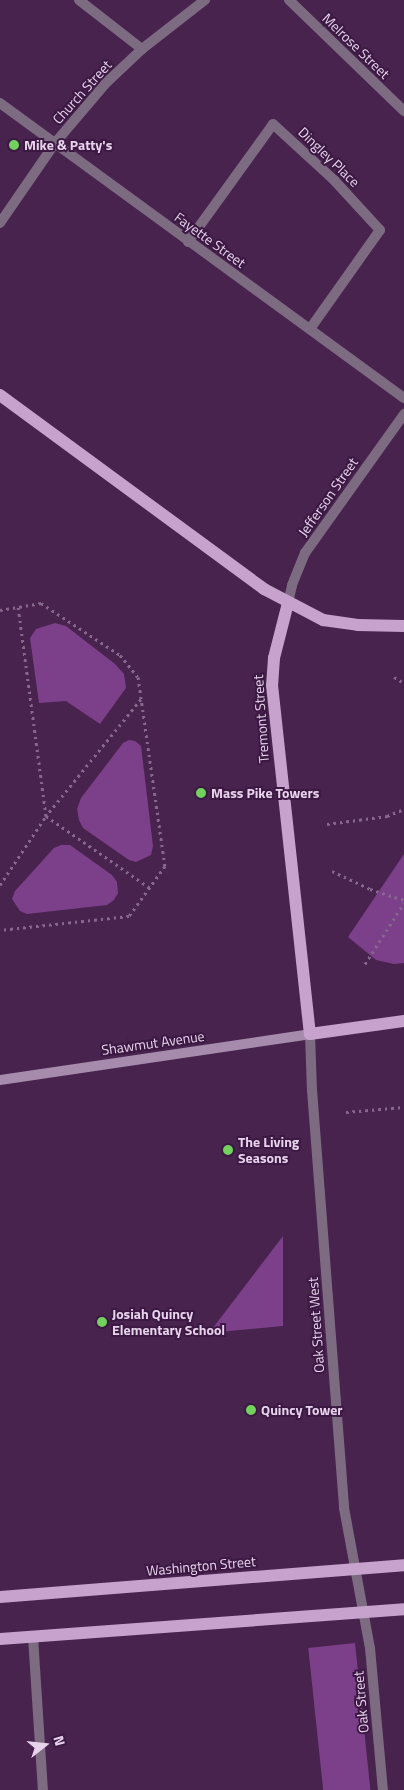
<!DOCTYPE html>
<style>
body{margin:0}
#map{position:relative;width:404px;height:1790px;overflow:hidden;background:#47234e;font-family:"Titillium Web",sans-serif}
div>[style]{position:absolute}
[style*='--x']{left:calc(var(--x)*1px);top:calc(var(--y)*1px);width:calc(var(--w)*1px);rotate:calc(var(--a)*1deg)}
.green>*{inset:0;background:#7c3f89;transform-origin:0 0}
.path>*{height:3px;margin-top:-1.5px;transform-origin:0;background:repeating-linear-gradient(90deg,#86688d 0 2.5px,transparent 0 6.5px)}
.lane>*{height:10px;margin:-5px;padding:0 5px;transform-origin:5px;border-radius:5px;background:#7d6c81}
.street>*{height:10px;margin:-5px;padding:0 5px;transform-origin:5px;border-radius:5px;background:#7d6c81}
.secondary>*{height:10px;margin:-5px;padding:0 5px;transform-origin:5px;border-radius:5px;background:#a68bac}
.primary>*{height:12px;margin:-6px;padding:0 6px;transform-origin:6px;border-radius:6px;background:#c6a2cd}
.dots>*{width:14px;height:14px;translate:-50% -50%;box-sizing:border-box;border:2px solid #3c1943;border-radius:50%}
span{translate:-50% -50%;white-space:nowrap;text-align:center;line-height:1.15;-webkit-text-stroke:4px #3c1943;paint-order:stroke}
.street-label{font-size:14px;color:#e8d3ed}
.poi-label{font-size:14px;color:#e8d3ed;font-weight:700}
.left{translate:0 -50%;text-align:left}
.north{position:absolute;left:20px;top:1720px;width:50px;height:50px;-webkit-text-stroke:4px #3c1943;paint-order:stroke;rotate:74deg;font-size:14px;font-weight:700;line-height:20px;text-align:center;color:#e8d3ed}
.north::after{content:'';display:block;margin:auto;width:18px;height:22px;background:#e8d3ed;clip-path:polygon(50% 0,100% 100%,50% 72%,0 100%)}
</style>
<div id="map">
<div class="green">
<div style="clip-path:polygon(55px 623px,66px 626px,115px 664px,124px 674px,126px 688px,100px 724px,66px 701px,39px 703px,30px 638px,36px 629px)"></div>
<div style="clip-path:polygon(129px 740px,135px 741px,141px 746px,153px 846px,151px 855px,136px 862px,129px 860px,83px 828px,79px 820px,77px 809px,81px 798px,123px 743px)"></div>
<div style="clip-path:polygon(61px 845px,70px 845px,112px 875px,117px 882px,118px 893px,114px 900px,107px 905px,27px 914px,20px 911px,12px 899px,15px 891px,54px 848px)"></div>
<div style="clip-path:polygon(404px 854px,404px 963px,394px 964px,376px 960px,348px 937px)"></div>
<div style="clip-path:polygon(283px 1236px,283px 1326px,209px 1333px)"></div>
<div style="left:355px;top:1643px;width:148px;height:47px;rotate:84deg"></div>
</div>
<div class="path">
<div style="--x:0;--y:610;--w:42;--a:-9.7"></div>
<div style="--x:41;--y:603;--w:95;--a:33.4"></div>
<div style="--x:120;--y:655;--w:28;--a:51"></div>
<div style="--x:138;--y:677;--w:191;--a:81.9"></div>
<div style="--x:165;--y:866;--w:62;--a:125.8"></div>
<div style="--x:129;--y:916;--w:130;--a:173.8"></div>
<div style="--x:394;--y:677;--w:12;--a:31"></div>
<div style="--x:141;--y:699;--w:151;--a:129.1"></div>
<div style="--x:46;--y:816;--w:126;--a:34.7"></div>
<div style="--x:327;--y:824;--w:61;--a:-7.6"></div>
<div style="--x:387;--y:816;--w:18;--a:-22"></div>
<div style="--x:332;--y:871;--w:42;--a:25.3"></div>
<div style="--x:370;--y:889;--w:36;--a:18"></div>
<div style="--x:0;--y:885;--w:83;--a:-56.3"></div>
<div style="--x:46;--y:816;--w:211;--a:-97.6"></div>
<div style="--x:365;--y:964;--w:72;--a:-57.4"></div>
<div style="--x:346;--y:1112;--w:58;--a:-4.9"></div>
</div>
<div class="lane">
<div style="--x:79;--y:0;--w:80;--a:37.9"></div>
<div style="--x:188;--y:242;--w:145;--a:-54.2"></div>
<div style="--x:273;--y:124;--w:83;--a:42.6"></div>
<div style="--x:334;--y:180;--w:68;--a:47.4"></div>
<div style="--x:380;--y:230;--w:121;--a:125.3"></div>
</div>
<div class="street">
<div style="--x:289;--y:0;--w:160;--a:44"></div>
<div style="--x:0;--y:103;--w:500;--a:36.14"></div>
<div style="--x:0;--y:223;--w:97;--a:-55.5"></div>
<div style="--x:55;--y:143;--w:80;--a:-49.6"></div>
<div style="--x:107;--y:82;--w:48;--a:-43.3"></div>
<div style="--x:142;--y:49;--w:80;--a:-37.9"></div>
<div style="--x:288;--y:603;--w:18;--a:-77"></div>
<div style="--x:292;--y:585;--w:35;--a:-68"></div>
<div style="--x:305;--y:553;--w:171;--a:-54.5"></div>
<div style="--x:310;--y:1034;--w:56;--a:88"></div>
<div style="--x:312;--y:1090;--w:419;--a:85.6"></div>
<div style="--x:344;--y:1508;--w:142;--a:79.5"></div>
<div style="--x:370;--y:1648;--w:143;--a:84.8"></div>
<div style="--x:33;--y:1637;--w:153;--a:86.3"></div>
</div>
<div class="secondary">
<div style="--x:0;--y:1080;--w:313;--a:-8.4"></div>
</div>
<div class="primary">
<div style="--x:0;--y:395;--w:328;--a:36.3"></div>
<div style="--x:264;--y:589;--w:67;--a:27.7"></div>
<div style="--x:323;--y:620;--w:35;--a:8"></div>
<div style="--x:358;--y:625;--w:46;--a:1.2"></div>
<div style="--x:288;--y:603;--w:57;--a:104.3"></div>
<div style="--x:274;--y:658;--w:27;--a:94"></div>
<div style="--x:272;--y:685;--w:351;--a:83.8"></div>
<div style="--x:310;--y:1034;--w:95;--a:-7.9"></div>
<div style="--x:0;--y:1597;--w:405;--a:-4.5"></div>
<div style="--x:0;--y:1639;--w:405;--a:-4.2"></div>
</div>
<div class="dots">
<div style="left:14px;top:145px;background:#72d25e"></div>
<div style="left:201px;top:793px;background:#72d25e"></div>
<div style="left:228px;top:1150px;background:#72d25e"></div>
<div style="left:102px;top:1322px;background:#72d25e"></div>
<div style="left:251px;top:1410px;background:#72d25e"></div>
</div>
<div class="street-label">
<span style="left:356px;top:46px;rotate:44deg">Melrose Street</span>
<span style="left:82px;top:92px;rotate:-48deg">Church Street</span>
<span style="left:329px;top:157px;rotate:44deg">Dingley Place</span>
<span style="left:210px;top:240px;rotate:36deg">Fayette Street</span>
<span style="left:328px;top:497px;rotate:-55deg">Jefferson Street</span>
<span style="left:261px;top:719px;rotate:-94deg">Tremont Street</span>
<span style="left:153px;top:1043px;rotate:-8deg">Shawmut Avenue</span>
<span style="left:316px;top:1325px;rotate:-94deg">Oak Street West</span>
<span style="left:201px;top:1566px;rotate:-5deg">Washington Street</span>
<span style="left:361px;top:1702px;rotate:-95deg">Oak Street</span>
</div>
<div class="poi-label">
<span class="left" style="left:24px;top:145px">Mike &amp; Patty's</span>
<span class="left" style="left:211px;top:793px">Mass Pike Towers</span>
<span class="left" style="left:238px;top:1150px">The Living<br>Seasons</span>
<span class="left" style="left:112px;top:1322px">Josiah Quincy<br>Elementary School</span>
<span class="left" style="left:261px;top:1410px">Quincy Tower</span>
</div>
<div class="north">N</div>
</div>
